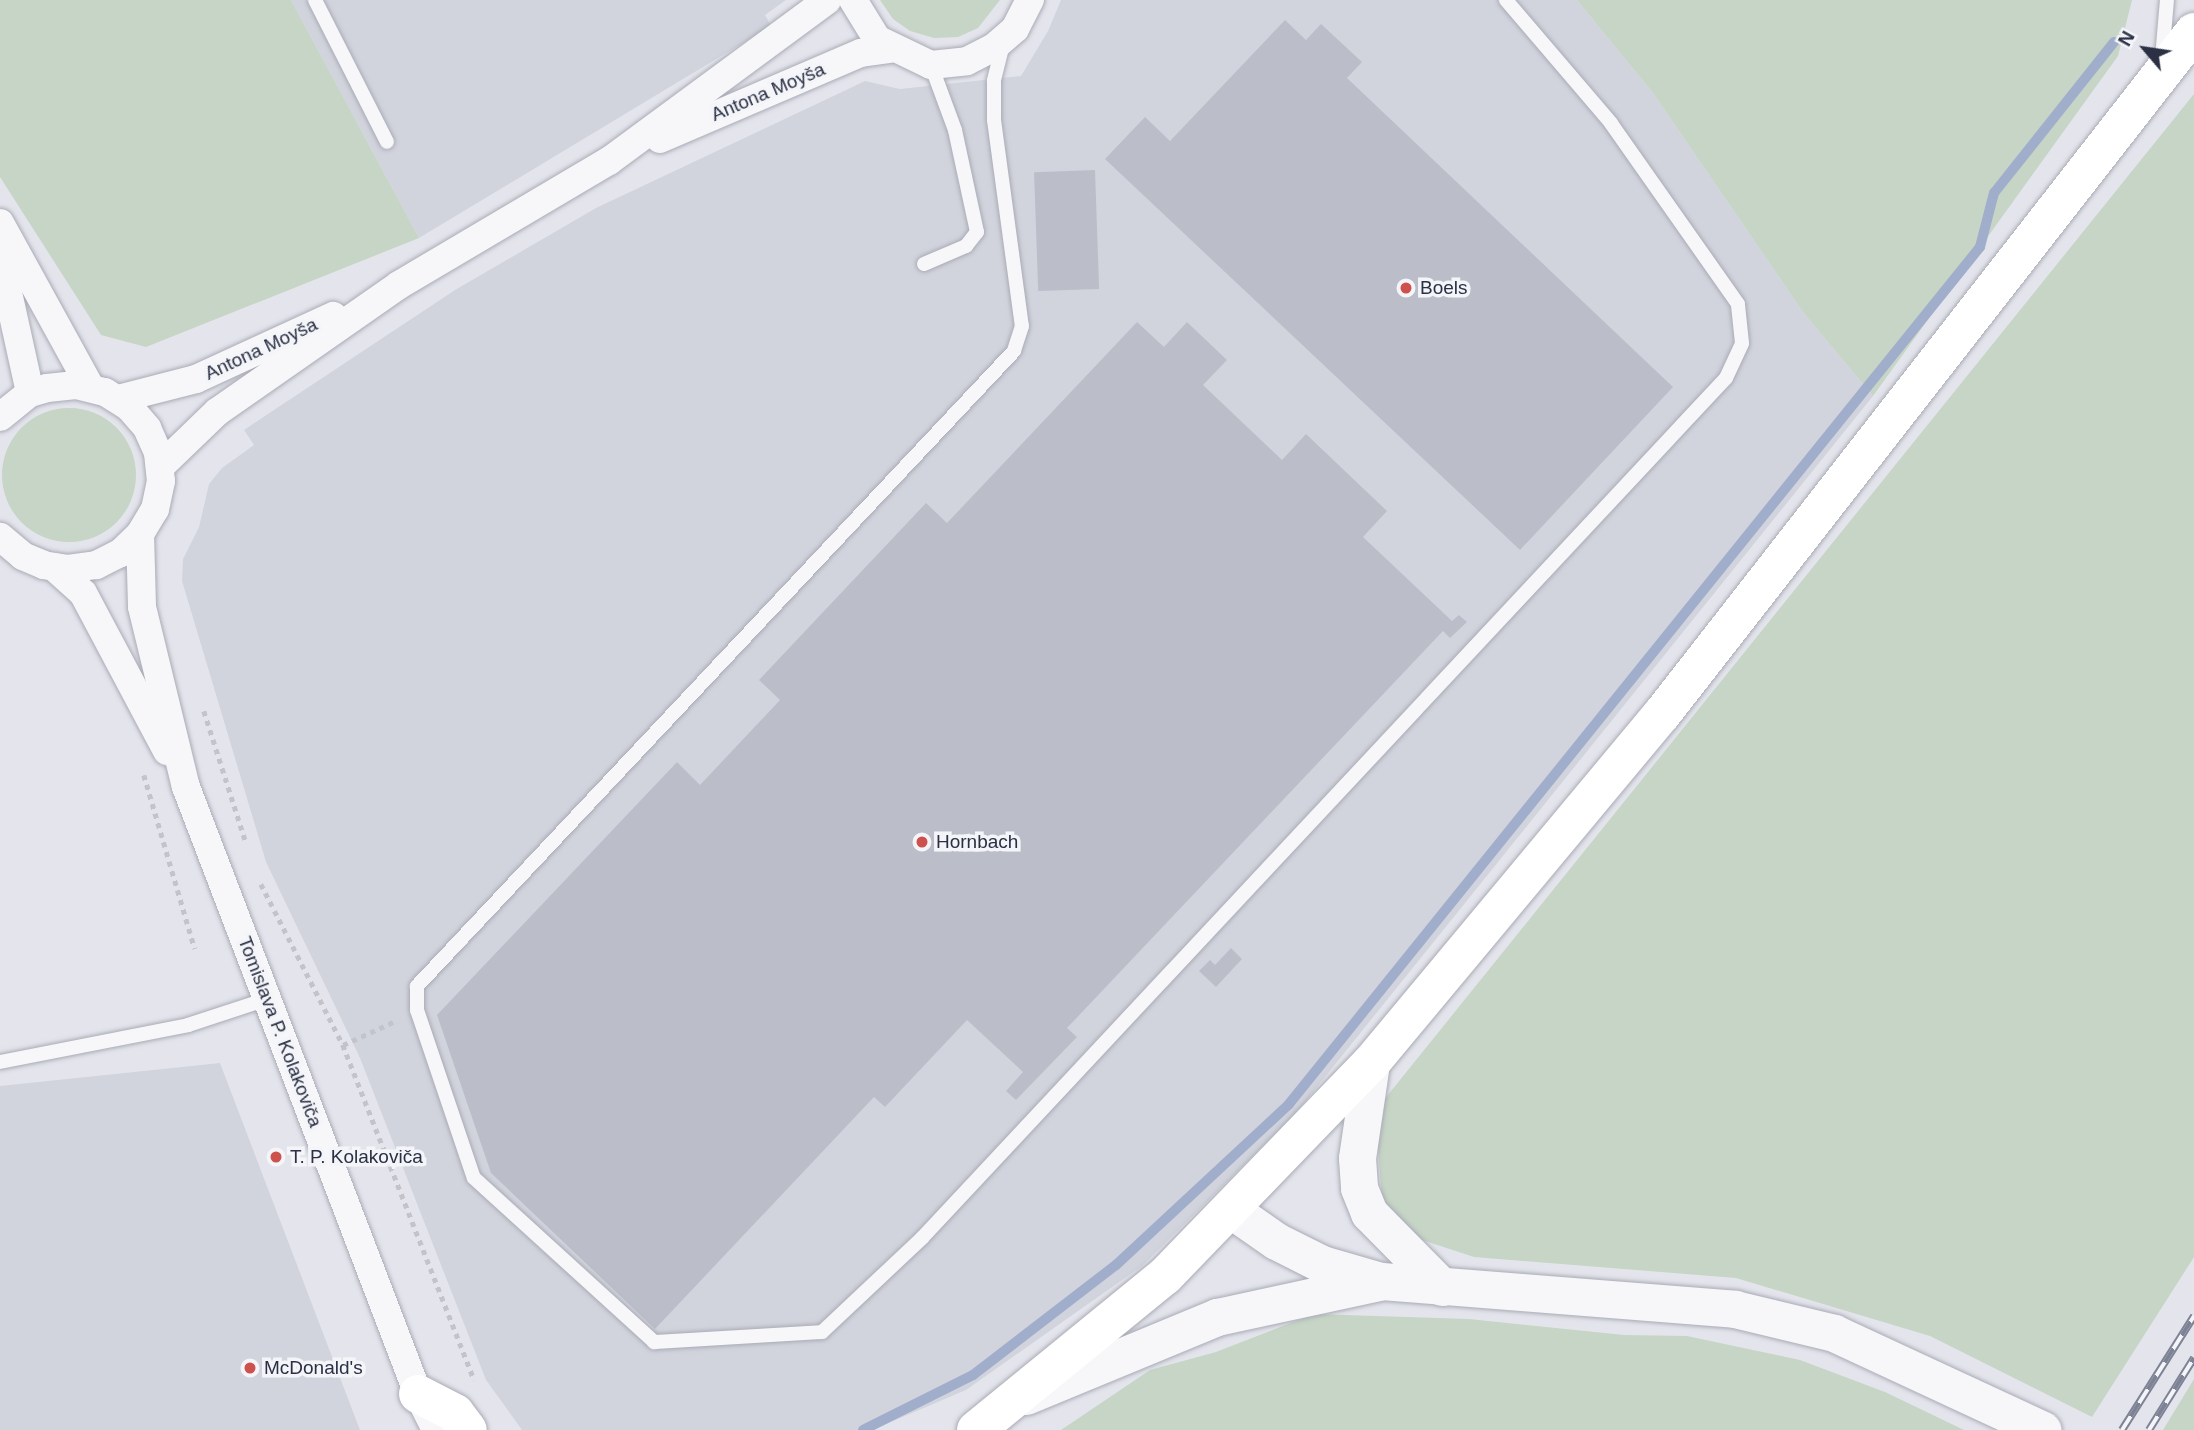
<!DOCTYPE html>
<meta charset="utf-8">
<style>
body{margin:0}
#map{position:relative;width:2194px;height:1430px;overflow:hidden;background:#e4e5ec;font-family:Helvetica,sans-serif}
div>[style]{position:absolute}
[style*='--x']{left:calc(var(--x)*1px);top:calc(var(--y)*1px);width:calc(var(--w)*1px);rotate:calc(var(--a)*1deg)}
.built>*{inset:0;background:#d2d4dd}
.green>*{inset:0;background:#c6d5c5}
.round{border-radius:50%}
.stream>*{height:10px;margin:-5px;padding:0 5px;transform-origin:5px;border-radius:5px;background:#a0adcb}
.building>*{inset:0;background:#bbbec9;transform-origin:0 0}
.path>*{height:4.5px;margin-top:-2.25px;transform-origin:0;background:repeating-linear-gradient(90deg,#c2c3cb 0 5px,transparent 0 10px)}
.roads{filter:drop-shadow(0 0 2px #a9abb6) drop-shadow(0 0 2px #a9abb6)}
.service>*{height:14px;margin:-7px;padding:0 7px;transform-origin:7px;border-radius:7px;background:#f7f7fa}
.minor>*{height:28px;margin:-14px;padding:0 14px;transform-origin:14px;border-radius:14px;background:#f7f7fa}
.tertiary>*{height:37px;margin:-18.5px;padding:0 18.5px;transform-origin:18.5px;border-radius:18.5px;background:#f7f7fa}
.secondary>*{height:38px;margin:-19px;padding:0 19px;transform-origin:19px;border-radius:19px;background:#fff}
.rail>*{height:8px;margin-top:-4px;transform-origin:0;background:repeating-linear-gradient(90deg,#f4f5f9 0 16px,#7d8295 0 32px);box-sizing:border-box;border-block:2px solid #7d8295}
.dots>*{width:19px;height:19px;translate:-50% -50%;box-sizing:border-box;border:4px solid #f4f5f9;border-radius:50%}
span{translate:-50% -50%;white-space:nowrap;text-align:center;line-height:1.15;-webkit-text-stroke:7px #f4f5f9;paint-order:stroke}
.street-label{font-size:19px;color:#2b3044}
.poi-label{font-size:19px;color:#2b3044}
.left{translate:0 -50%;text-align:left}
.north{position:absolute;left:2110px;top:14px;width:70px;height:70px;-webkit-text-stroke:5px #f4f5f9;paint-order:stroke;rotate:299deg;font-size:19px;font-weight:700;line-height:28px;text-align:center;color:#2b3044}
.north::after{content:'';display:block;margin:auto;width:24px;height:32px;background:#2b3044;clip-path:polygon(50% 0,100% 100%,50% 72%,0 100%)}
</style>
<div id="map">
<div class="built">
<div style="clip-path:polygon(291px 0,786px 0,765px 15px,771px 26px,419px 238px)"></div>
<div style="clip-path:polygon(1061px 0,1577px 0,1653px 93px,1803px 312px,1873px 396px,1296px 1113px,1142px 1266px,966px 1390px,872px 1430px,522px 1430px,486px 1380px,360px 1058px,266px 862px,182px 581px,183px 559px,199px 527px,209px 484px,222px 468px,254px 445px,244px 430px,455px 290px,596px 208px,865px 81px,900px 89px,1021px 76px,1048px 31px)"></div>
<div style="clip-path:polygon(220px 1063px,360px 1430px,0 1430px,0 1086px)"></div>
</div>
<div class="green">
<div style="clip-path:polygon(0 0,291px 0,419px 238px,146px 347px,101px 335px,0 177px)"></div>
<div style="clip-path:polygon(880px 0,1000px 0,978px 28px,958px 37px,934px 38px,910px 31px,893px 19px)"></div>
<div style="clip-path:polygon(1577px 0,2132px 0,2118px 56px,1873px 396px,1803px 312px,1653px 93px)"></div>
<div style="clip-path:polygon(2194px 94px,2194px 1257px,2092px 1417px,1930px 1336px,1736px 1278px,1474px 1257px,1419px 1239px,1382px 1199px,1375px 1111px)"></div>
<div class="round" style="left:2px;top:408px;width:134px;height:134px"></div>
<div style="clip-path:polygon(1314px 1314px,1469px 1319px,1624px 1335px,1687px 1336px,1800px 1360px,1885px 1392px,1964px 1430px,1061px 1430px,1150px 1370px,1216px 1352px)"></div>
<div style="clip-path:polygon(2194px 1379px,2194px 1430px,2163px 1430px)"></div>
</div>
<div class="stream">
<div style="--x:863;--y:1430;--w:123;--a:-26.6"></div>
<div style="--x:973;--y:1375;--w:180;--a:-37.6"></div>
<div style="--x:1116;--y:1265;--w:236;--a:-42.9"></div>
<div style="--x:1289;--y:1104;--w:1101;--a:-51.12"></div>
<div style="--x:1980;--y:247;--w:56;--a:-75.5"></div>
<div style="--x:1994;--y:193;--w:193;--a:-51.5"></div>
</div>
<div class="building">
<div style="clip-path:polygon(1285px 20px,1306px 40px,1321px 24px,1362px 62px,1347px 78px,1673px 387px,1520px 550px,1105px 159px,1145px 117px,1170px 141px)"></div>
<div style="left:1095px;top:170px;width:119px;height:61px;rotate:88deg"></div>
<div style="clip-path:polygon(1137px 322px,1164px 347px,1187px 322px,1227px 360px,1203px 385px,1282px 460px,1306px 434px,1387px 511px,1363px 537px,1452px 621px,1459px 615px,1467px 622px,1450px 638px,1443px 631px,1067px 1028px,1077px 1037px,1016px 1100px,1006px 1091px,1023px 1072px,967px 1020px,885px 1107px,874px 1097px,655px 1329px,491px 1173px,437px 1015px,677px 762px,700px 785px,780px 700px,759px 680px,926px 503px,947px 523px)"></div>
<div style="clip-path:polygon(1231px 948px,1242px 959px,1216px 987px,1199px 971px,1210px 960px,1215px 965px)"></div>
</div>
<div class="path">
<div style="--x:204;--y:711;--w:139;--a:72.3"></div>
<div style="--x:144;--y:775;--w:181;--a:73.7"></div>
<div style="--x:261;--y:884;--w:181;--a:63"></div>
<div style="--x:343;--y:1045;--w:360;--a:68.6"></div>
<div style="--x:343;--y:1045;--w:55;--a:-24.7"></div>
</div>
<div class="roads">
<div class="service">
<div style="--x:315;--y:0;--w:159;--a:63.1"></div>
<div style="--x:1003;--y:44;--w:38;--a:104"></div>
<div style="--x:994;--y:81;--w:39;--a:90"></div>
<div style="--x:994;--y:120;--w:208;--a:82.3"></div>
<div style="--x:1022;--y:326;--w:26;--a:108"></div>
<div style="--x:1014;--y:351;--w:872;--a:133.23"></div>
<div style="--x:417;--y:986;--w:24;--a:90"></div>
<div style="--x:417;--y:1010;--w:177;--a:71.3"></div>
<div style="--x:474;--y:1178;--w:244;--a:42.3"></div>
<div style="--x:654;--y:1342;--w:168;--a:-3.4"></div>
<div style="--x:822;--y:1332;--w:137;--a:-43.2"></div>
<div style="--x:922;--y:1238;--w:1177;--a:-46.93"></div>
<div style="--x:1726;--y:378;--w:38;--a:-65"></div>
<div style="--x:1742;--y:343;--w:39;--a:-96"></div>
<div style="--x:1738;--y:304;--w:221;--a:-125.1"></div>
<div style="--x:1611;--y:123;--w:162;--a:-130.5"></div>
<div style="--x:2162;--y:58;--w:58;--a:-85.1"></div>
<div style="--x:924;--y:264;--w:46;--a:-23.2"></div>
<div style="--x:966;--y:246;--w:18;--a:-52"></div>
<div style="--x:977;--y:232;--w:104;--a:-102.2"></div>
<div style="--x:955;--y:130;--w:69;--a:-110.3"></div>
<div style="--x:0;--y:1062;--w:192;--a:-11.1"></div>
<div style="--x:188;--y:1025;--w:83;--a:-18.2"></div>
</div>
<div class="minor">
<div style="--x:853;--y:0;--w:46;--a:58.4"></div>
<div style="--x:877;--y:39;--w:60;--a:25.7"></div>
<div style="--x:931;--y:65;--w:36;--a:-6"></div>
<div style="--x:967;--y:61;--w:29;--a:-27"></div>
<div style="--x:993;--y:48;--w:29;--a:-41"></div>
<div style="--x:1015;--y:29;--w:33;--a:-63"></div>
<div style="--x:660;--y:139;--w:219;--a:-23.2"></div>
<div style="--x:861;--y:53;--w:29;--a:-8"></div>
<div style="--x:0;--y:223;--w:187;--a:61.2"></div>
<div style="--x:0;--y:256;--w:140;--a:77.6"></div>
<div style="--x:118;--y:399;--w:81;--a:-14.4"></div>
<div style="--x:196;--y:379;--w:151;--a:-24.7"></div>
<div style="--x:0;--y:417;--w:38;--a:-39"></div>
<div style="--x:30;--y:393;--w:18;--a:-16"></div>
<div style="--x:47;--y:388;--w:29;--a:-6"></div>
<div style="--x:76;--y:385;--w:30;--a:14"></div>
<div style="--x:105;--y:392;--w:28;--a:32"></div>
<div style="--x:129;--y:407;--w:28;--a:49"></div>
<div style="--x:147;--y:428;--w:27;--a:66"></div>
<div style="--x:158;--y:453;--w:28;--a:84"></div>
<div style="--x:161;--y:481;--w:29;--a:102"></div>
<div style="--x:155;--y:509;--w:29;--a:121"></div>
<div style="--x:140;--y:534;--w:28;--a:136"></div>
<div style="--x:120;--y:553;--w:27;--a:153"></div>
<div style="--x:96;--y:565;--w:28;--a:172"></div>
<div style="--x:68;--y:569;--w:24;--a:-171"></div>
<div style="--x:44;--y:565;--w:23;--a:-157"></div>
<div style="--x:23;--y:556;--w:30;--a:-140"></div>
<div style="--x:161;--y:466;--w:78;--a:-44"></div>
<div style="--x:217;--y:412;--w:222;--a:-34.9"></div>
<div style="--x:399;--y:285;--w:244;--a:-30.6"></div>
<div style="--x:609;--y:161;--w:271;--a:-36.4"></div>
<div style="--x:140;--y:534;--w:73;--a:88.4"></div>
<div style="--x:142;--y:607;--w:185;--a:76.3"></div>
<div style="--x:186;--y:787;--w:650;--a:69.08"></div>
<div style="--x:418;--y:1394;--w:40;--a:63.4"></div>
<div style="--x:54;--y:567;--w:39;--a:42"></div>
<div style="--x:83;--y:593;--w:179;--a:62"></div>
</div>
<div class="tertiary">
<div style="--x:1371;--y:1063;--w:96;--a:98.4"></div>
<div style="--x:1357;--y:1158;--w:30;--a:86"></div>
<div style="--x:1359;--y:1188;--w:27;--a:68"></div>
<div style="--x:1369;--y:1213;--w:104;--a:45.4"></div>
<div style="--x:1233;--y:1211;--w:52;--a:34.9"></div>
<div style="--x:1276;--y:1241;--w:51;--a:26.6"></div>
<div style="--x:1322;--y:1264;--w:61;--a:16.1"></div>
<div style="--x:1381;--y:1281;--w:355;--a:4.5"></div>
<div style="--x:1735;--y:1309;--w:102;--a:13.6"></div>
<div style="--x:1834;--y:1333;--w:230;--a:24.9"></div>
<div style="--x:1026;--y:1396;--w:207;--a:-22.5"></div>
<div style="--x:1217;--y:1317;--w:166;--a:-12.2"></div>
</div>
<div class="secondary">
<div style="--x:418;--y:1394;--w:42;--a:27.2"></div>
<div style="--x:455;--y:1413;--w:21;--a:53"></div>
<div style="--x:976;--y:1430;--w:244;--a:-39.2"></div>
<div style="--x:1165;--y:1276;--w:296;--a:-46"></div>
<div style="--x:1371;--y:1063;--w:454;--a:-50.2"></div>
<div style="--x:1662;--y:714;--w:865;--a:-52.04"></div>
</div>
</div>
<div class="rail">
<div style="--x:2122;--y:1430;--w:135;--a:-57.7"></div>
<div style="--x:2149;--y:1430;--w:85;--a:-58"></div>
</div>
<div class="dots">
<div style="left:1406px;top:288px;background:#cd514c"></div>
<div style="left:922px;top:842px;background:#cd514c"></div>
<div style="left:276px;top:1157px;background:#cd514c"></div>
<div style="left:250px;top:1368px;background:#cd514c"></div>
</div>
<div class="street-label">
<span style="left:768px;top:92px;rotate:-23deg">Antona Moyša</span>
<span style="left:261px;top:349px;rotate:-25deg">Antona Moyša</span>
<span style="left:280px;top:1032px;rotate:69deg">Tomislava P. Kolakoviča</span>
</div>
<div class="poi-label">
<span class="left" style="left:1420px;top:288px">Boels</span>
<span class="left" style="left:936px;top:842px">Hornbach</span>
<span class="left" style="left:290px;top:1157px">T. P. Kolakoviča</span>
<span class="left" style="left:264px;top:1368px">McDonald's</span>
</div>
<div class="north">N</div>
</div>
